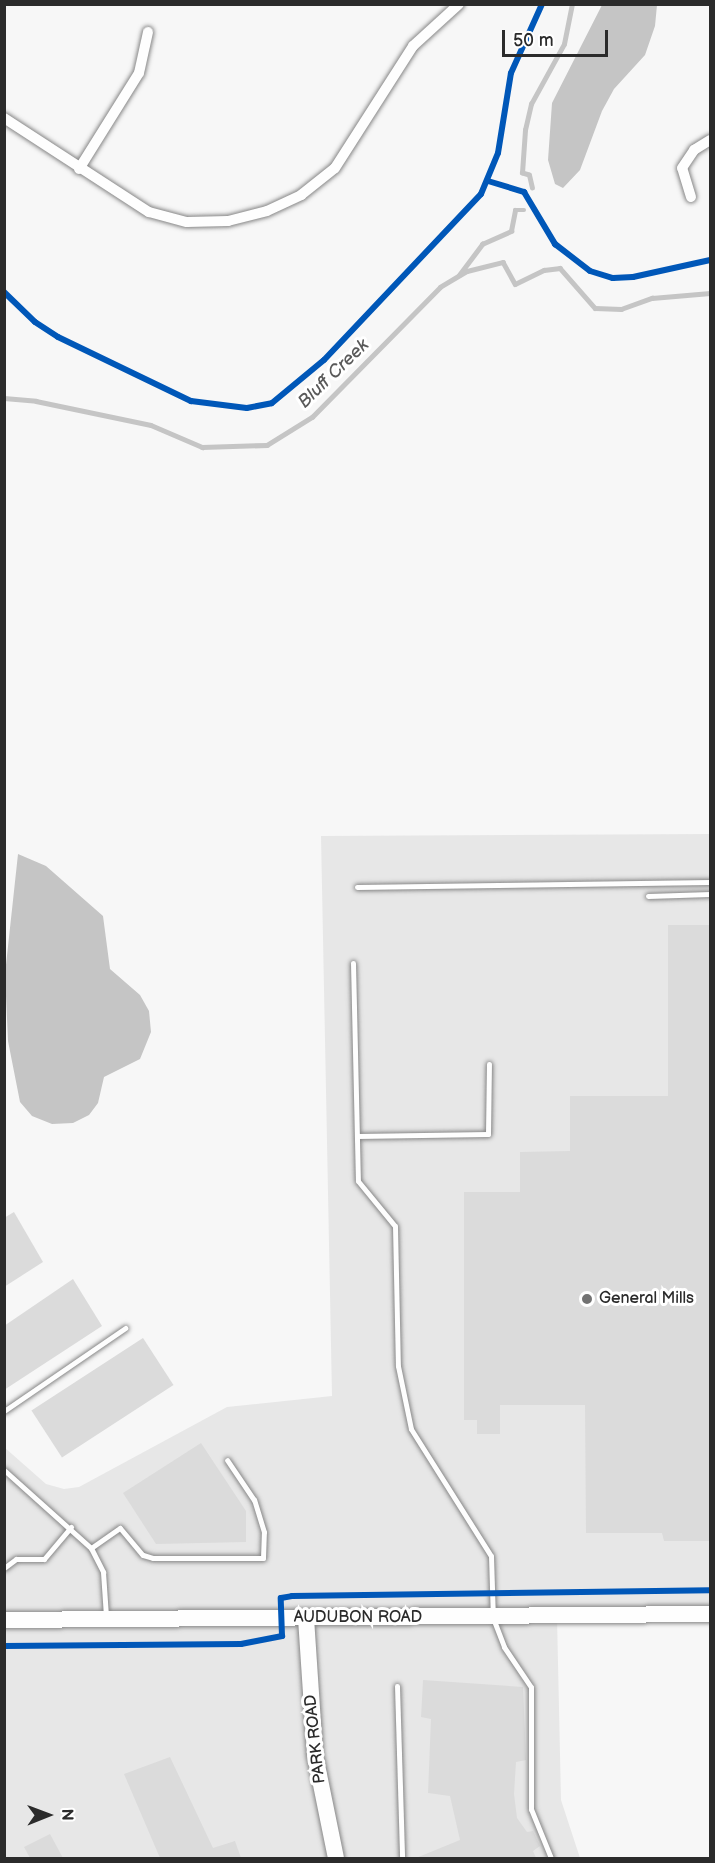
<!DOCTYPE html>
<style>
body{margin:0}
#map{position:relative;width:715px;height:1863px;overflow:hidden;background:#f7f7f7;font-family:"Balsamiq Sans",sans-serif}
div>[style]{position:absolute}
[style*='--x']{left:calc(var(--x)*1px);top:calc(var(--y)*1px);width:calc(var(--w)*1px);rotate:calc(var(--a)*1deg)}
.built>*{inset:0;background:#e7e7e7}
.water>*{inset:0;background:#c5c5c5}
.stream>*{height:4.5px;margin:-2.25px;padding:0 2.25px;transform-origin:2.25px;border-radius:2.25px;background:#c5c5c5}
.building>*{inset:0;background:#dbdbdb;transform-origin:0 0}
.roads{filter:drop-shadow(0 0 2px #878787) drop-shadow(0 0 2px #878787)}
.lane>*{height:5px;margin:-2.5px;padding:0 2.5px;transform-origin:2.5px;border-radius:2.5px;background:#fefefe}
.street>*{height:10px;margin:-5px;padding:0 5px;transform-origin:5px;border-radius:5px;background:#fefefe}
.secondary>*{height:16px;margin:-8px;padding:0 8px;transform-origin:8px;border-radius:8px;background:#fefefe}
.cycleway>*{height:6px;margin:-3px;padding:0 3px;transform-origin:3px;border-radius:3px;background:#0057b8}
.dots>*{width:16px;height:16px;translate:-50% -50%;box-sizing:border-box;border:3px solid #fff;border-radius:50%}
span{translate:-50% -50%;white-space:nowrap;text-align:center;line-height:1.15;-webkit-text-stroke:6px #fff;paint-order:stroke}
.poi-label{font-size:16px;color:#2b2b2b}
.left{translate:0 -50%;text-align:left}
.street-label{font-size:16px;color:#2b2b2b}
.water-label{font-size:18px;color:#5a5a5a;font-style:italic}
.frame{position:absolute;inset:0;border:6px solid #2b2b2b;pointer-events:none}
.north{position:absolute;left:18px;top:1785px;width:60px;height:60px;-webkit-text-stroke:4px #fff;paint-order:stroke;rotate:89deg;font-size:16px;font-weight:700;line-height:24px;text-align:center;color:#2b2b2b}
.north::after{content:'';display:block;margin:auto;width:21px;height:27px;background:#2b2b2b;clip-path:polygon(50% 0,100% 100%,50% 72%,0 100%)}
.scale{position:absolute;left:502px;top:30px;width:106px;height:27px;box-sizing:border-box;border:3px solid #2b2b2b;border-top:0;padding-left:8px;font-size:18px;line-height:21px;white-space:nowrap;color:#2b2b2b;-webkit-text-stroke:4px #fff;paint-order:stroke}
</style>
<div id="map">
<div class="built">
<div style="clip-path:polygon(710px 834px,710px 1614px,557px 1617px,561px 1800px,580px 1858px,5px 1858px,4px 1447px,46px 1484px,64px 1489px,79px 1487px,227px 1407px,332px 1396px,321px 836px)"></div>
</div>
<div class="water">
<div style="clip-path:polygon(602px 5px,657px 5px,655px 26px,645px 55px,614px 89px,602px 111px,580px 170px,563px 188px,555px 184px,548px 160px,552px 103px)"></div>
<div style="clip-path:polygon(18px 854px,46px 866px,103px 916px,110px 969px,140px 995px,149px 1011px,151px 1032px,140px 1059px,104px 1077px,98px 1103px,89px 1115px,73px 1123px,52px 1124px,32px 1116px,20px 1102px,8px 1041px,5px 974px)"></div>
</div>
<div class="stream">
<div style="--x:532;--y:188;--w:13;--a:-103"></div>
<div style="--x:529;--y:175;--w:7;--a:-164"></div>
<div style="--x:522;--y:173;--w:43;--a:-86"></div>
<div style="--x:525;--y:130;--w:27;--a:-77"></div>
<div style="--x:531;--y:104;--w:68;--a:-61.2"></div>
<div style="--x:564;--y:44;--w:41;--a:-78.7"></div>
<div style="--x:459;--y:275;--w:39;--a:-53"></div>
<div style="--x:482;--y:244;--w:32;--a:-24"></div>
<div style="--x:511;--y:231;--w:21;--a:-79"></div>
<div style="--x:515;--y:210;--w:9;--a:0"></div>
<div style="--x:4;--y:398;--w:32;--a:5"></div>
<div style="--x:36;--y:401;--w:117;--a:11.8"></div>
<div style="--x:151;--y:425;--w:56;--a:23.3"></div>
<div style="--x:202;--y:447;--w:65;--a:-1.8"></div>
<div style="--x:267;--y:445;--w:53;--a:-31.9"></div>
<div style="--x:312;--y:417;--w:182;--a:-45.4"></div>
<div style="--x:440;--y:287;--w:31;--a:-31"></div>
<div style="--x:467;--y:271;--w:37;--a:-14"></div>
<div style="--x:503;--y:262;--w:25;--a:61"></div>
<div style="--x:515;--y:284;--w:32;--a:-26"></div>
<div style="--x:544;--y:270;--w:16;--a:-7"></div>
<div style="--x:560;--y:268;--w:53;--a:48.8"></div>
<div style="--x:595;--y:308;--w:26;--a:2"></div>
<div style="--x:621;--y:309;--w:33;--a:-20"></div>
<div style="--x:652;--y:298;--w:58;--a:-4.9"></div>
</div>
<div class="building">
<div style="clip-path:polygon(668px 925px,711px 925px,711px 1541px,664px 1541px,662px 1533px,586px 1533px,585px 1405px,500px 1405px,500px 1434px,477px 1434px,477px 1420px,464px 1420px,464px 1192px,520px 1192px,520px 1152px,570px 1151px,570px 1096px,668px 1096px)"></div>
<div style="clip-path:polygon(14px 1212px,43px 1262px,4px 1287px,4px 1218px)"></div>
<div style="clip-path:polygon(73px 1279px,102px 1326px,4px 1390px,4px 1326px)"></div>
<div style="left:143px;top:1338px;width:56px;height:133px;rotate:57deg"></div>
<div style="clip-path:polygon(201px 1443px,246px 1511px,246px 1542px,156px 1544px,123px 1493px)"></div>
<div style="clip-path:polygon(423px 1680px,523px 1687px,526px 1760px,516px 1762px,514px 1794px,517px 1818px,527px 1832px,533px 1831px,540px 1846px,533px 1851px,536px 1858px,416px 1858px,460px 1840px,450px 1796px,428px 1793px,431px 1719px,421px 1717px)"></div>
<div style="clip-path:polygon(170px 1757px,213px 1848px,235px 1841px,241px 1858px,160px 1858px,124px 1774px)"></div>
<div style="clip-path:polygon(50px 1834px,63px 1858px,30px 1858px,24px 1847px)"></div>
</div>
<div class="roads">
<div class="lane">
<div style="--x:357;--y:887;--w:353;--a:-0.8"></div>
<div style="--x:648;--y:896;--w:62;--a:-1.8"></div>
<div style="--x:353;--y:963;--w:218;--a:88.7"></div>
<div style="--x:358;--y:1181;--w:58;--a:50.6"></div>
<div style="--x:395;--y:1226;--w:140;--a:88.8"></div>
<div style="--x:398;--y:1366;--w:64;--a:78.3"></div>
<div style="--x:411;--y:1429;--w:150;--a:57.8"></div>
<div style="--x:491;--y:1556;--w:62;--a:88.2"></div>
<div style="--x:493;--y:1618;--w:31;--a:69"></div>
<div style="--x:504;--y:1647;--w:48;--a:56"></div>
<div style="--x:531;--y:1687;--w:122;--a:90"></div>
<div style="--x:531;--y:1809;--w:53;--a:67.8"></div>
<div style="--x:357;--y:1136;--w:131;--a:-0.9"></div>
<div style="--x:488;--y:1134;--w:70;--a:-89.2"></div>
<div style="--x:4;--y:1411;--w:147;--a:-34.4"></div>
<div style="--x:4;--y:1470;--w:117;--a:41.9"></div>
<div style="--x:91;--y:1548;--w:27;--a:63"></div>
<div style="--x:103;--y:1572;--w:44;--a:86.1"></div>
<div style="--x:91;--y:1548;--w:35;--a:-35"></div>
<div style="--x:120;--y:1528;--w:35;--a:50"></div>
<div style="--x:143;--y:1555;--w:10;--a:17"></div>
<div style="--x:153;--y:1558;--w:110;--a:0"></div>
<div style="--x:263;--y:1558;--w:26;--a:-88"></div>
<div style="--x:264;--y:1532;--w:34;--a:-107"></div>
<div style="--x:254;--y:1500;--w:48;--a:-124"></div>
<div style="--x:4;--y:1568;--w:15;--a:-37"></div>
<div style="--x:16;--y:1559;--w:28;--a:0"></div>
<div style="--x:44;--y:1559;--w:42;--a:-49.8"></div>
<div style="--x:397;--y:1686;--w:172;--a:88.3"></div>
</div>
<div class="street">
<div style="--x:4;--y:118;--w:173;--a:33"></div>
<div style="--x:149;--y:212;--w:39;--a:15"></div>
<div style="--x:187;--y:222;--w:41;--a:-1.4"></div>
<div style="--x:228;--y:221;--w:40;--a:-14.4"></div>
<div style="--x:267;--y:211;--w:38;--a:-25"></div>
<div style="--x:301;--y:195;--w:43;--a:-38.5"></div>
<div style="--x:335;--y:168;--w:145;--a:-57.4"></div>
<div style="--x:413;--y:46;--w:62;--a:-42.4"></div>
<div style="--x:79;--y:169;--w:113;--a:-58"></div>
<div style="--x:139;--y:73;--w:42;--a:-77.6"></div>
<div style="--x:691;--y:197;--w:30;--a:-107"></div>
<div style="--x:682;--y:168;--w:22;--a:-56"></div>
<div style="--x:694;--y:150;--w:19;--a:-32"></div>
</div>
<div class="secondary">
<div style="--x:306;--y:1618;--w:137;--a:86.2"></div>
<div style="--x:315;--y:1755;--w:105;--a:78.5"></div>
<div style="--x:4;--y:1620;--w:706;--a:-0.49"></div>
</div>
</div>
<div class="cycleway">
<div style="--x:488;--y:181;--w:38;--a:17"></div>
<div style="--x:524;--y:192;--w:61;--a:59.2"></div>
<div style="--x:555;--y:244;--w:44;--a:37.6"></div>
<div style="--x:590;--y:271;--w:24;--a:17"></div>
<div style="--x:613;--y:278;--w:20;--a:-3"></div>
<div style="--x:633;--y:277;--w:79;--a:-12.4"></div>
<div style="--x:4;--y:292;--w:43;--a:44.1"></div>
<div style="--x:35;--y:322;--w:27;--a:33"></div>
<div style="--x:58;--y:337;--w:148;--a:25.7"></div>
<div style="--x:191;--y:401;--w:56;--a:7.1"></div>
<div style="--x:247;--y:408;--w:25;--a:-11"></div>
<div style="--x:272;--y:403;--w:67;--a:-39.6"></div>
<div style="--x:324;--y:360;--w:228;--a:-46.6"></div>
<div style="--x:481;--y:194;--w:44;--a:-67.5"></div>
<div style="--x:498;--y:153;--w:81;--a:-80.8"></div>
<div style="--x:511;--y:73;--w:76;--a:-65.8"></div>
<div style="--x:4;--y:1646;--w:237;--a:-0.5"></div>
<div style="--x:241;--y:1644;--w:42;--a:-11"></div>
<div style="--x:282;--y:1636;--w:38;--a:-92"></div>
<div style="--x:281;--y:1598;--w:11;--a:-10"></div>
<div style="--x:292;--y:1596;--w:418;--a:-0.8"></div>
</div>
<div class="dots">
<div style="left:587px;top:1299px;background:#727272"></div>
</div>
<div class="poi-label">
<span class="left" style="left:599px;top:1299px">General Mills</span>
</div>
<div class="street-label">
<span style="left:358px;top:1618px">AUDUBON ROAD</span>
<span style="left:316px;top:1739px;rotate:-96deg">PARK ROAD</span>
</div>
<div class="water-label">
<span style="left:334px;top:374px;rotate:-44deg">Bluff Creek</span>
</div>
<div class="frame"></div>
<div class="north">N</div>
<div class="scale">50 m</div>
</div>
